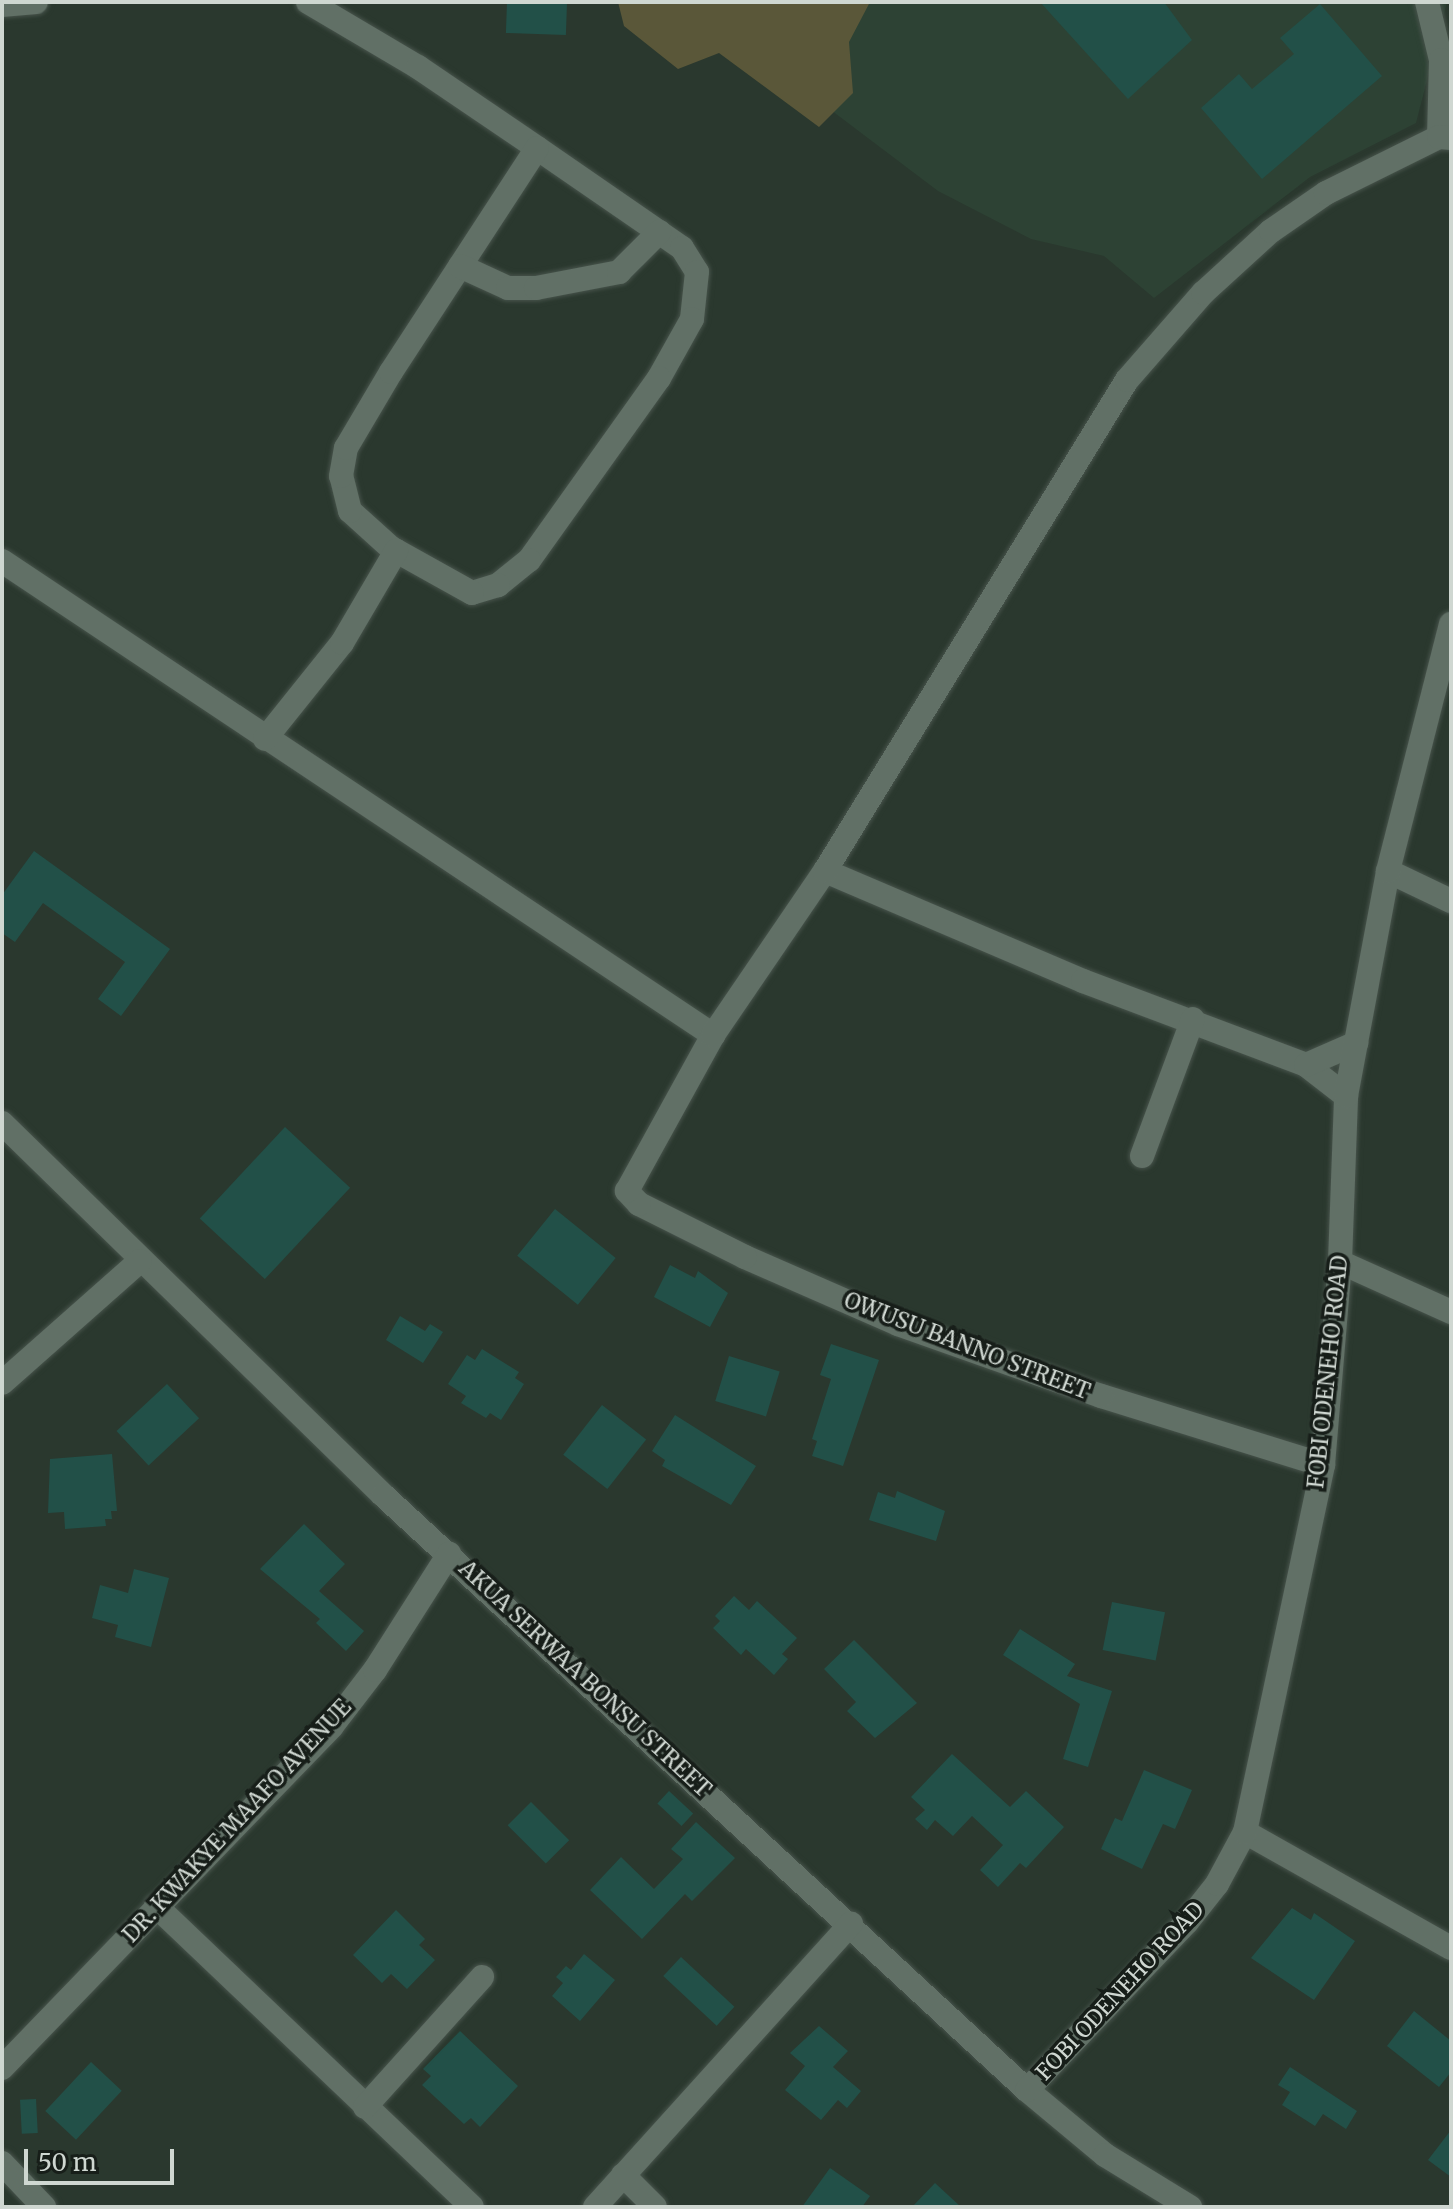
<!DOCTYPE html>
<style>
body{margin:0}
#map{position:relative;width:1453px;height:2209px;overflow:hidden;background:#2a382e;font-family:Merriweather,serif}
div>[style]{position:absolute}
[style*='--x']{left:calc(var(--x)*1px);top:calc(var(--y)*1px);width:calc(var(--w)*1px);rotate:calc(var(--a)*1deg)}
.built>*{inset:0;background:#2d4234}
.green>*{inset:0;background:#5a5739}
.building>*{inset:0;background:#225048;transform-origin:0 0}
.roads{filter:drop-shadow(0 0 2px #47534b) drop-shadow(0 0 2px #47534b)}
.minor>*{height:24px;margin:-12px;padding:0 12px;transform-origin:12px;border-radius:12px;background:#617066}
span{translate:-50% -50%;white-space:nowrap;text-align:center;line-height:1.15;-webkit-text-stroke:7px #171e19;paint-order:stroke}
.street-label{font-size:22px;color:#cfd7d1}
.frame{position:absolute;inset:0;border:4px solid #cfd7d1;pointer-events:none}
.scale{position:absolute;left:24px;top:2149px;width:150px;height:36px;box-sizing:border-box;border:4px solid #cfd7d1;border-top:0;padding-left:10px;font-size:24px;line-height:28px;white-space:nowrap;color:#cfd7d1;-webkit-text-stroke:6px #171e19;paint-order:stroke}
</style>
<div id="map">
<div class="built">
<div style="clip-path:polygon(688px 2px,1447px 2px,1416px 123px,1310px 177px,1154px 298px,1104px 256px,1031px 239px,938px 191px)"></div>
</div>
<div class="green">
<div style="clip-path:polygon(618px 2px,870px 2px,849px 42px,853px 93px,819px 127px,719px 53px,678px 69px,624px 26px)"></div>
</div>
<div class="building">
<div style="left:507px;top:2px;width:60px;height:31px;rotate:2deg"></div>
<div style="clip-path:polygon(1040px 2px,1164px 2px,1192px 40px,1128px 99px)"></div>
<div style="clip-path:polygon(1320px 4px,1382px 76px,1262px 179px,1201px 108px,1239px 74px,1252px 89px,1294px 54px,1280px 38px)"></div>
<div style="clip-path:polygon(34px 851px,170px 949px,121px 1016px,98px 999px,125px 962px,43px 903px,15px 942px,2px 933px,2px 895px)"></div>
<div style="left:285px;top:1127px;width:89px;height:125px;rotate:43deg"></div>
<div style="left:555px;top:1209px;width:78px;height:60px;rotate:39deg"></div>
<div style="clip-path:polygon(670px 1265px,695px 1278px,698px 1271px,728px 1293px,710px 1327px,654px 1297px)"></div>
<div style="clip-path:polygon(400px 1316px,425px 1331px,430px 1324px,443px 1332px,423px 1363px,386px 1340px)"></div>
<div style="clip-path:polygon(831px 1344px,879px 1360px,843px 1466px,812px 1456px,817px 1441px,812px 1439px,831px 1379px,820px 1375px)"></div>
<div style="clip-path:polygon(482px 1349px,519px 1372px,515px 1378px,524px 1384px,501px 1420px,490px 1413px,486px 1418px,461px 1403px,466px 1396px,448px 1384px,467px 1355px,475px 1360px)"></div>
<div style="left:729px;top:1356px;width:53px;height:47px;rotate:17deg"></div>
<div style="left:167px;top:1384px;width:47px;height:69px;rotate:47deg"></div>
<div style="left:602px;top:1405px;width:56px;height:63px;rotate:38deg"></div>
<div style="clip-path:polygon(675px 1415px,756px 1466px,731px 1505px,662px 1466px,665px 1460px,652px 1451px)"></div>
<div style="clip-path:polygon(112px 1454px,117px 1511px,111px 1511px,112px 1519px,105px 1519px,106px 1526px,65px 1529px,64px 1512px,48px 1513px,50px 1459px)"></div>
<div style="clip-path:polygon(897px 1491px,945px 1511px,936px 1541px,869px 1520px,878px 1492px,895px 1498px)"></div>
<div style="clip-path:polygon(304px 1524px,345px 1564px,319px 1591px,364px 1631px,346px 1651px,316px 1623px,320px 1619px,260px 1569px)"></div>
<div style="clip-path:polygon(134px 1569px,169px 1578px,151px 1647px,115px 1637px,118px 1625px,92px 1618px,100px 1585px,128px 1593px)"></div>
<div style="clip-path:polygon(734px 1596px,749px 1610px,757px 1601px,797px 1638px,782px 1654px,788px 1659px,774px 1675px,746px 1649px,741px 1655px,713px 1628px,720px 1621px,715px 1616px)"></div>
<div style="left:1112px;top:1602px;width:54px;height:49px;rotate:11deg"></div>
<div style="clip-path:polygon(1020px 1629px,1075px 1664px,1067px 1676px,1112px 1691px,1088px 1767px,1063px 1759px,1080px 1704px,1003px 1655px)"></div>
<div style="clip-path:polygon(854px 1640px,917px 1703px,875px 1738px,847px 1711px,856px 1702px,824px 1669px)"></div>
<div style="clip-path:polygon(952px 1754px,1010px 1807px,1026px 1791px,1064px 1827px,1026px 1868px,1020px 1863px,998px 1887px,980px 1870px,1003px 1845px,972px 1816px,953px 1836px,935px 1820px,927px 1830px,915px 1819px,925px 1810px,911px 1797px)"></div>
<div style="clip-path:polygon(1144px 1770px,1192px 1790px,1175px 1829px,1163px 1824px,1142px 1869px,1101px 1849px,1115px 1818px,1122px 1821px)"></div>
<div style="left:669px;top:1791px;width:33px;height:17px;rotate:43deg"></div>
<div style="left:531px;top:1802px;width:54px;height:33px;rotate:45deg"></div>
<div style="clip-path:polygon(696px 1822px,735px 1858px,692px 1901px,685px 1894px,642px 1939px,590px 1890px,621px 1857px,654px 1889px,683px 1859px,671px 1849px)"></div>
<div style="clip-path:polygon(1292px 1908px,1311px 1920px,1314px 1913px,1355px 1941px,1314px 2000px,1251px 1958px)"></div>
<div style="clip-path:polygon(396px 1910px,425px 1939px,419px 1945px,435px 1960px,407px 1989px,391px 1974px,382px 1983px,353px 1955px)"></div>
<div style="clip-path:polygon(584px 1954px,615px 1980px,580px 2021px,552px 1996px,563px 1983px,556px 1977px,566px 1966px,571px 1970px)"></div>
<div style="left:681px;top:1957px;width:73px;height:26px;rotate:43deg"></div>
<div style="clip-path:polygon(1414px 2011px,1451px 2041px,1451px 2072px,1439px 2087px,1387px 2046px)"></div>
<div style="clip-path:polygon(819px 2026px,848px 2051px,833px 2067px,861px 2091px,847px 2108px,838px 2100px,821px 2120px,785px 2090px,805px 2066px,790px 2053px)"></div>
<div style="clip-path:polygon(460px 2031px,518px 2086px,480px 2127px,471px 2118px,464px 2124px,422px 2085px,431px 2076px,423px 2069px)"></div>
<div style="left:91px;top:2062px;width:42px;height:67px;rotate:43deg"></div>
<div style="clip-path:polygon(1290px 2067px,1357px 2111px,1346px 2129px,1323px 2114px,1315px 2126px,1282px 2105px,1290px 2092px,1278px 2085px)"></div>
<div style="left:36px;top:2099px;width:34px;height:16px;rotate:87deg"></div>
<div style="clip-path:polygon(1451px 2130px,1451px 2177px,1428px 2160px)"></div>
<div style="clip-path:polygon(830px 2168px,870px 2196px,862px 2207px,802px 2207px)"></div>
<div style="clip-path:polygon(935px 2183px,961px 2207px,912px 2207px)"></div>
</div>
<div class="roads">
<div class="minor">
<div style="--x:308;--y:2;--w:128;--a:30.6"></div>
<div style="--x:418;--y:67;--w:144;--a:34.2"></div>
<div style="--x:537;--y:148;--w:176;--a:34.6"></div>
<div style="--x:682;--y:248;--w:28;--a:58"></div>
<div style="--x:697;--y:272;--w:47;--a:96.1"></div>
<div style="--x:692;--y:319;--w:68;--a:119.2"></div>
<div style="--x:659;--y:378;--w:224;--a:125.5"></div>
<div style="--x:529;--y:560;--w:40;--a:141"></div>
<div style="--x:498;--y:585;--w:27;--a:163"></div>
<div style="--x:472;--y:593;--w:93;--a:-150.9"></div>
<div style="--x:391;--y:548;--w:55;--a:-137.9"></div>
<div style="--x:350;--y:511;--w:36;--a:-104"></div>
<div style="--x:341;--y:476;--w:28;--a:-80"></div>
<div style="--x:346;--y:448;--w:88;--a:-59.4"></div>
<div style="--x:391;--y:372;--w:267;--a:-56.9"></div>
<div style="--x:1427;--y:2;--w:60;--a:76.4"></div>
<div style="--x:1441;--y:60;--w:77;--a:91.5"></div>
<div style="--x:2;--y:5;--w:34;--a:-5"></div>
<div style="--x:460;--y:266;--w:53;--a:24.6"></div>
<div style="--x:508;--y:288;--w:28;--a:0"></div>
<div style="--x:536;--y:288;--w:85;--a:-10.9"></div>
<div style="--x:619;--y:272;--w:57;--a:-45"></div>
<div style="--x:2;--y:561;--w:855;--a:33.69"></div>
<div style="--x:265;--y:739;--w:123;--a:-51.3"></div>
<div style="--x:342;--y:643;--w:107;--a:-59.6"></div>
<div style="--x:825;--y:871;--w:280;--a:23.1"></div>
<div style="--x:1083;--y:981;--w:238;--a:20.6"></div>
<div style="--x:1306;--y:1065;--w:51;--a:37.8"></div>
<div style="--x:1388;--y:871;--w:70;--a:25.5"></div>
<div style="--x:1306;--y:1065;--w:55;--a:-23.7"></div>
<div style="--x:2;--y:1123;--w:532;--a:44.32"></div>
<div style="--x:383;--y:1495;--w:877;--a:42.74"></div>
<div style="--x:1027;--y:2090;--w:102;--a:39.8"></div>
<div style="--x:1105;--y:2155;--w:100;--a:31.5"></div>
<div style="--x:1142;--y:1156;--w:146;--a:-69.6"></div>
<div style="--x:1340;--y:1262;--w:122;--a:24.2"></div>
<div style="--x:2;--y:1383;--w:184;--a:-41.5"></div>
<div style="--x:1323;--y:1465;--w:232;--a:-162.7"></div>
<div style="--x:1101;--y:1396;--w:215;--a:-160.5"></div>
<div style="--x:898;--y:1324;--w:167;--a:-156.4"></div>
<div style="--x:745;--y:1257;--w:119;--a:-153.4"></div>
<div style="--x:639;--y:1204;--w:18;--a:-133"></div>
<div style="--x:627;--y:1191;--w:178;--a:-61.1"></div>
<div style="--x:713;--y:1035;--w:199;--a:-55.7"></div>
<div style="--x:825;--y:871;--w:576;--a:-58.41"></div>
<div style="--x:1127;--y:380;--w:116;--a:-48.9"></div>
<div style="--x:1203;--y:293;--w:92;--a:-42.4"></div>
<div style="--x:1271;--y:231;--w:67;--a:-34.6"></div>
<div style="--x:1326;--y:193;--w:126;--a:-26.4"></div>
<div style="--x:1439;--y:137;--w:12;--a:5"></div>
<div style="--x:1245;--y:1832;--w:236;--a:29.4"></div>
<div style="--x:156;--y:1906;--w:436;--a:43.6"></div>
<div style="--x:2;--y:2068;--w:475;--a:-46"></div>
<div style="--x:332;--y:1726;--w:71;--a:-52.5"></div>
<div style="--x:375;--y:1670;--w:138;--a:-57.5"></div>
<div style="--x:1027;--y:2090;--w:232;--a:-46.4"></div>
<div style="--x:1187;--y:1922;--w:48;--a:-51.7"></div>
<div style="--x:1217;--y:1884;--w:59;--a:-61.7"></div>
<div style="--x:1245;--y:1832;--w:375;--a:-78"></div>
<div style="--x:1323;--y:1465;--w:204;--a:-85.2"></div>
<div style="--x:1340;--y:1262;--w:166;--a:-87.9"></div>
<div style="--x:1346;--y:1096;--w:229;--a:-79.4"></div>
<div style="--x:1388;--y:871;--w:255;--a:-75.7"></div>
<div style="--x:365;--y:2107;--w:175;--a:-48"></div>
<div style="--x:2;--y:2163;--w:61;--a:46.3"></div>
<div style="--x:623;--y:2175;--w:45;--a:45"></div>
<div style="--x:595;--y:2207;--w:382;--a:-47.9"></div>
</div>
</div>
<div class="street-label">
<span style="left:967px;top:1346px;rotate:21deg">OWUSU BANNO STREET</span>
<span style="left:1328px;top:1372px;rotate:-84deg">FOBI ODENEHO ROAD</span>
<span style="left:585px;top:1679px;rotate:43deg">AKUA SERWAA BONSU STREET</span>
<span style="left:237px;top:1821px;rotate:-47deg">DR. KWAKYE MAAFO AVENUE</span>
<span style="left:1120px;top:1991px;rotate:-47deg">FOBI ODENEHO ROAD</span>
</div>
<div class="frame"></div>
<div class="scale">50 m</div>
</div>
